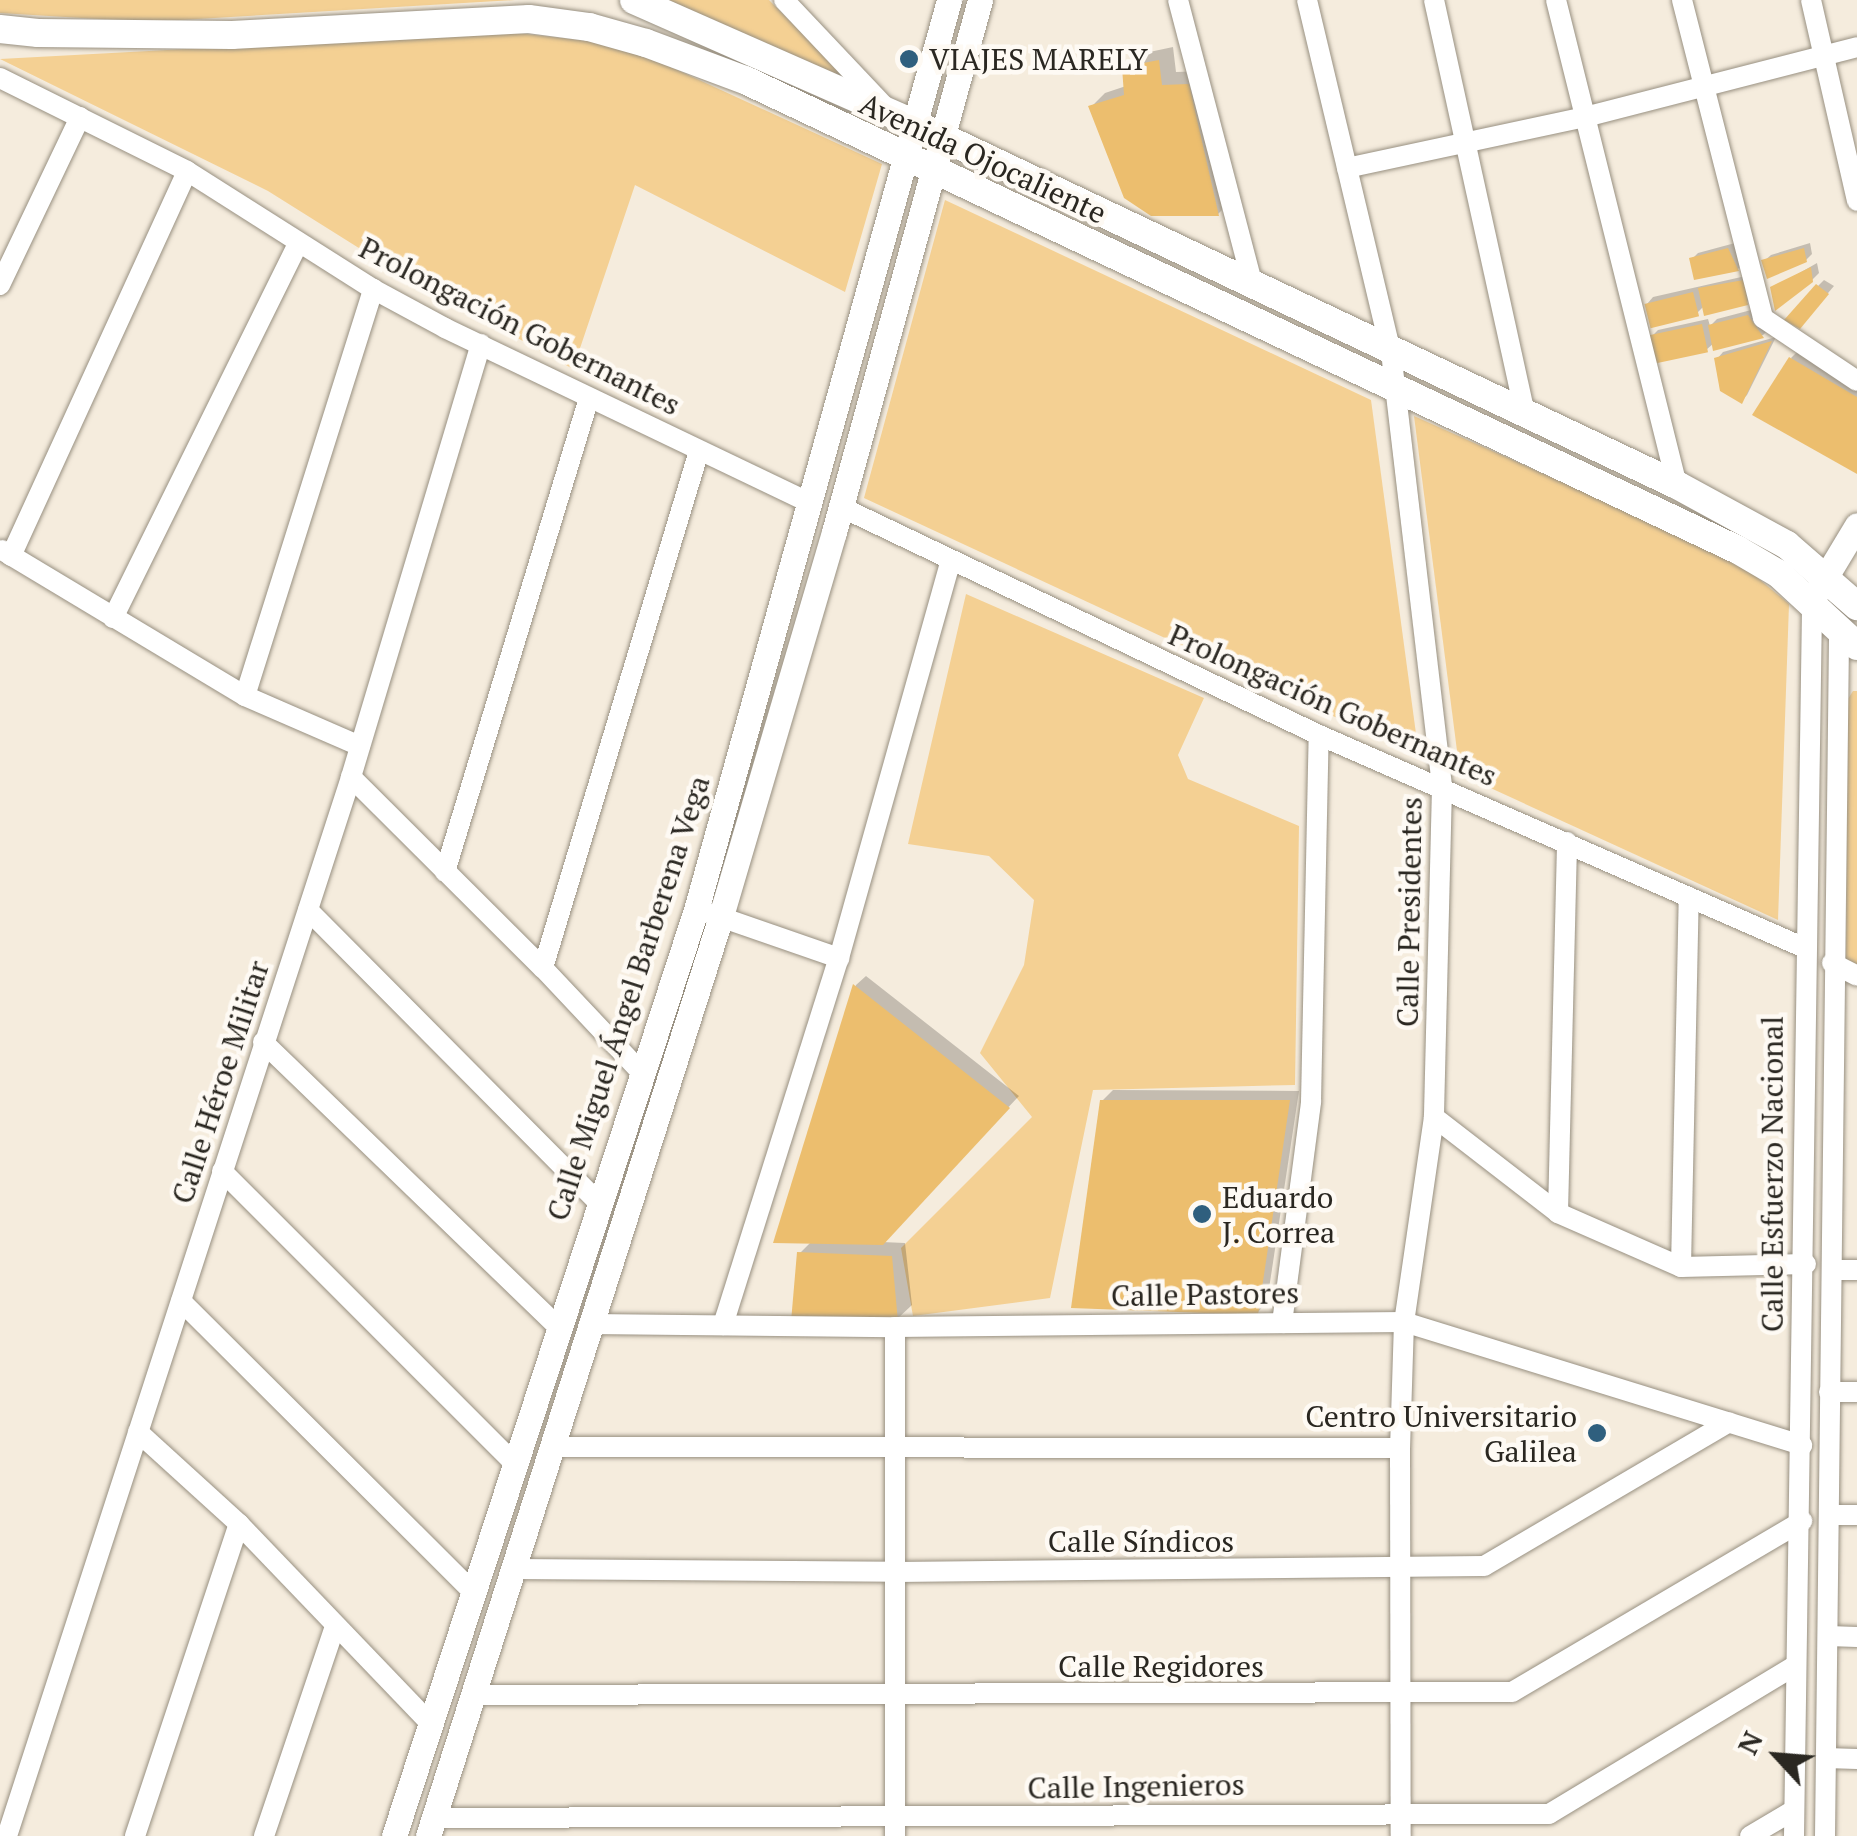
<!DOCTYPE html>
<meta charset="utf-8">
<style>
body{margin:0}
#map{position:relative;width:1857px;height:1836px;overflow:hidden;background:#f5ecdd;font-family:"PT Serif",serif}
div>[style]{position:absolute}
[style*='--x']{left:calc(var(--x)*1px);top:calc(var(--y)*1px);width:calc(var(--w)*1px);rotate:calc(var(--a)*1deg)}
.green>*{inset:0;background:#f4d093}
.shadow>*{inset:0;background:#0003}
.building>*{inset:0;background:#ecbe6e;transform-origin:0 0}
.roads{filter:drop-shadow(0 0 2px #989081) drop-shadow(0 0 2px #989081)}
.minor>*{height:20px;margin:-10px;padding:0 10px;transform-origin:10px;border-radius:10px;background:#fff}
.tertiary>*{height:25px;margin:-12.5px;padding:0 12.5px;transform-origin:12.5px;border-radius:12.5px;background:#fff}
.secondary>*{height:28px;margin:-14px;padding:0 14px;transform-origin:14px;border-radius:14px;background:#fff}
.dots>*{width:28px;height:28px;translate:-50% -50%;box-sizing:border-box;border:5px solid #fefaf4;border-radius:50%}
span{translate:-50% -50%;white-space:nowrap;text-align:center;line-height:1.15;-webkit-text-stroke:9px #fefaf4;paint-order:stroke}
.poi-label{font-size:30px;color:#2a2721}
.left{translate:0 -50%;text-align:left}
.right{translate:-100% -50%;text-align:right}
.street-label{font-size:30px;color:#2a2721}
.north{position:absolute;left:1727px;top:1706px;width:100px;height:100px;-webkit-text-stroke:8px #fefaf4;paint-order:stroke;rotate:296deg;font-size:28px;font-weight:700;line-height:40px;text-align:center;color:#2a2721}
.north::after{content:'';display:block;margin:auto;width:35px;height:45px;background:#2a2721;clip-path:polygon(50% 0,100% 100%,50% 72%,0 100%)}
</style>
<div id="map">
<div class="green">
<div style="clip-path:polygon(0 0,515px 0,147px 22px,0 13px)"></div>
<div style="clip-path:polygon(668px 0,769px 0,850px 82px)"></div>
<div style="clip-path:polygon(507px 32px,623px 45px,882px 164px,845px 292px,635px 185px,573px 369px,378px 260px,268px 191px,0 59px)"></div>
<div style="clip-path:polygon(945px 200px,1371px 400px,1419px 756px,864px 498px)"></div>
<div style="clip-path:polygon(1414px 416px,1736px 560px,1789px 604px,1778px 920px,1460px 774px)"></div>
<div style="clip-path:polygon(966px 594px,1204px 698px,1178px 755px,1188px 779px,1299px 826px,1295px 1085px,1093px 1090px,1050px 1298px,913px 1316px,901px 1248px,1032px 1117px,980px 1053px,1024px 965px,1034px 900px,989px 856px,908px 844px)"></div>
<div style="clip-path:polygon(1853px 691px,1857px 691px,1857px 965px,1846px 960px,1848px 699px)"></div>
</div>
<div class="shadow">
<div style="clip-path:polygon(1173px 47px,1176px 72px,1202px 71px,1232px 200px,1218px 214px,1091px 107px,1105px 93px,1126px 86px,1125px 68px,1140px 54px)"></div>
<div style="clip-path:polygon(1735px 243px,1744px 263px,1738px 269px,1696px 277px,1692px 259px,1698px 253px)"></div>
<div style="clip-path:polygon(1810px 243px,1812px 254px,1806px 260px,1764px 261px,1771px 255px)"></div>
<div style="clip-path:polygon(1817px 263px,1819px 273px,1812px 280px,1773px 288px)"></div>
<div style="clip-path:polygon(1750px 275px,1753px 296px,1746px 303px,1704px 306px,1697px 313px,1647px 304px,1653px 297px)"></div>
<div style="clip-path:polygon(1824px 280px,1834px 286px,1806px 319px,1818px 286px)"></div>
<div style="clip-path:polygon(1755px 309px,1769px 329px,1763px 335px,1715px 348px,1714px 343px,1706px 350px,1652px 336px,1658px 330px,1708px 319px,1710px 326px,1717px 319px)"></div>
<div style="clip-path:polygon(1776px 337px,1747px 395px,1741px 401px,1717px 359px,1723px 352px)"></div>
<div style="clip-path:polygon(1801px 348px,1857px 381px,1857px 471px,1791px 358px)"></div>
<div style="clip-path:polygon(866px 976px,1019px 1096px,882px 1242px,905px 1243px,912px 1305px,897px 1319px,800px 1253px,812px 1241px,776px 1241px,856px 985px)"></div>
<div style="clip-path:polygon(1113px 1090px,1299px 1091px,1267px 1302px,1257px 1313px,1102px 1101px)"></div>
</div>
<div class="building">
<div style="clip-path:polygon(1159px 60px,1162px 85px,1189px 84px,1219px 216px,1151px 216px,1124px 198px,1088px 106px,1124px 95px,1122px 67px)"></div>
<div style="clip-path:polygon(1728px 248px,1739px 271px,1694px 280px,1689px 258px)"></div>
<div style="clip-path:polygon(1804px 248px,1807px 262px,1767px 279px,1761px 260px)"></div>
<div style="clip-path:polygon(1811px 267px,1813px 282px,1775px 311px,1770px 287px)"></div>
<div style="clip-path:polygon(1744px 280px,1748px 305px,1704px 316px,1698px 288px)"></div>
<div style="clip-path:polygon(1816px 284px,1829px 294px,1800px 329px,1784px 320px)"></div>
<div style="left:1693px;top:292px;width:25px;height:50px;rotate:76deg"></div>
<div style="clip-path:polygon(1748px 315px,1764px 338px,1713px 351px,1708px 325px)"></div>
<div style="left:1702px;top:324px;width:29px;height:54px;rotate:78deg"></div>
<div style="clip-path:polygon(1772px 341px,1742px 404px,1720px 391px,1714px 358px)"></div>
<div style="clip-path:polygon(1789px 357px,1857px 397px,1857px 474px,1752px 415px)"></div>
<div style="clip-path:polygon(853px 984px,1010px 1108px,883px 1245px,773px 1243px)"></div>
<div style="clip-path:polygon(1100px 1100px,1290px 1100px,1258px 1315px,1071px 1308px)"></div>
<div style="clip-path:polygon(797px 1252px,892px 1256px,898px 1322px,791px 1322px)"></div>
</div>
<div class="roads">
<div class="minor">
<div style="--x:784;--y:0;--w:149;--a:46.6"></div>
<div style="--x:1178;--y:0;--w:295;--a:75.3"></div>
<div style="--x:1307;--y:0;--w:362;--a:76.6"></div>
<div style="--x:1391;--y:352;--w:438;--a:83.3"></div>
<div style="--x:1442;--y:787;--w:330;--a:91.4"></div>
<div style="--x:1434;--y:1117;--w:207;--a:98.3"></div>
<div style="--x:1404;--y:1322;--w:126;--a:91.8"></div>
<div style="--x:1400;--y:1448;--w:388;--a:89.9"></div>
<div style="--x:1434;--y:0;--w:423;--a:77.6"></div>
<div style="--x:1556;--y:0;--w:500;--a:76"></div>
<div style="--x:1682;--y:0;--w:328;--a:75.7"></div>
<div style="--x:1763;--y:318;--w:113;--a:33.8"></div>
<div style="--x:1811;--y:0;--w:206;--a:77.1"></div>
<div style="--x:0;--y:78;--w:209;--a:26.4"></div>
<div style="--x:187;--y:171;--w:220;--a:32.4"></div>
<div style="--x:373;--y:289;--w:82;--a:28.4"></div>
<div style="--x:445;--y:328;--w:403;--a:25.6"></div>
<div style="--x:1347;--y:168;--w:243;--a:-12.1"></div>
<div style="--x:1585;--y:117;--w:281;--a:-14.4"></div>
<div style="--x:0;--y:285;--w:186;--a:-64.5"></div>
<div style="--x:841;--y:507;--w:530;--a:25.5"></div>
<div style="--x:1319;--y:735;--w:531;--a:23.67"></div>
<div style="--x:2;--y:550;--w:283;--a:31"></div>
<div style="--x:245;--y:696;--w:125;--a:23.5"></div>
<div style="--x:11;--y:556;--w:423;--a:-65.4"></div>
<div style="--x:113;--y:618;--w:419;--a:-63.7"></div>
<div style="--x:245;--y:696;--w:427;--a:-72.5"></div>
<div style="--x:351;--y:777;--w:271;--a:44.9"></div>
<div style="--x:543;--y:968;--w:144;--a:46.7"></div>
<div style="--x:445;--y:872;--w:495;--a:-73.1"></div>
<div style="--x:308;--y:910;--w:412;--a:45.2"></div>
<div style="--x:709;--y:913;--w:138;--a:19.1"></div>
<div style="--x:1832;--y:963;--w:28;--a:27"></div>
<div style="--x:543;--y:968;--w:540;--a:-73.21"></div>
<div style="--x:263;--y:1042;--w:410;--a:44"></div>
<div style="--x:1434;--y:1117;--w:157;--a:37.7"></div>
<div style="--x:1558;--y:1213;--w:134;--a:23.7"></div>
<div style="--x:1681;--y:1267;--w:125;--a:-1.4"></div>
<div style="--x:222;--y:1171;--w:414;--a:45"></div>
<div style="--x:1558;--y:1213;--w:371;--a:-88.6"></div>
<div style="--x:1681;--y:1267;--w:370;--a:-88.8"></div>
<div style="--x:1832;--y:1270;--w:25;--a:0"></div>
<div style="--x:181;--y:1301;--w:412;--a:44.9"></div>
<div style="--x:1282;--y:1323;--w:223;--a:-82.5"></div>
<div style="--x:1311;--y:1102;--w:367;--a:-88.8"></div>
<div style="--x:590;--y:1324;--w:305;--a:0.6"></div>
<div style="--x:895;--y:1327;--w:509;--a:-0.56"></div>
<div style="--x:1404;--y:1322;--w:417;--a:17.2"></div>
<div style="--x:723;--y:1325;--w:385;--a:-72.5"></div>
<div style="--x:839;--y:958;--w:410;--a:-74.3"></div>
<div style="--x:1829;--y:1392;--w:28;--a:0"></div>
<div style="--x:138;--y:1432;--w:137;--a:42.3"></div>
<div style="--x:239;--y:1524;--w:276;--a:46.2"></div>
<div style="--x:552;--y:1447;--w:848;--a:0.07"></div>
<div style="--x:1829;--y:1515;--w:28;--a:0"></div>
<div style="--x:513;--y:1569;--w:383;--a:0.4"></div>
<div style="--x:896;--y:1572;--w:588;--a:-0.58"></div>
<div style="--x:1484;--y:1566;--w:284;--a:-30.4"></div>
<div style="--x:1828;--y:1636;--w:29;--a:2"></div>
<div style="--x:474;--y:1695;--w:1038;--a:-0.17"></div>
<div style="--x:1512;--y:1692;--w:337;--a:-30.5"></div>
<div style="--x:1826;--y:1758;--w:31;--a:2"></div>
<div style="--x:434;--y:1818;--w:1115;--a:-0.21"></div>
<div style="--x:1549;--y:1814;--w:288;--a:-31.1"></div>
<div style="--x:7;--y:1836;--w:1113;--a:-72"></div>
<div style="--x:351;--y:777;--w:452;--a:-73.3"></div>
<div style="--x:135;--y:1836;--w:329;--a:-71.6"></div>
<div style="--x:264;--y:1836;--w:222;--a:-71.3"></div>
<div style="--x:895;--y:1836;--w:509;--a:-90"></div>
<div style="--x:1750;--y:1836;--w:51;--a:-30.6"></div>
<div style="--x:1794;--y:1836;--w:1232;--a:-89.16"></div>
<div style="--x:1825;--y:1836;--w:1204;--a:-89.33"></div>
</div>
<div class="tertiary">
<div style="--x:1816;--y:593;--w:79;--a:-58.9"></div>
<div style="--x:394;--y:1836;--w:974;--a:-71.94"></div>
<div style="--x:696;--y:910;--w:945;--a:-74.46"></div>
<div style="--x:428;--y:1836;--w:966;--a:-72.33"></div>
<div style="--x:721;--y:916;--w:400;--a:-73.6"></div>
<div style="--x:834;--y:532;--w:552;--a:-74.65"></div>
</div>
<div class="secondary">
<div style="--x:634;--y:0;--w:309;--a:23.8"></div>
<div style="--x:917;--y:125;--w:841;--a:25.35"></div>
<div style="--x:1677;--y:485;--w:125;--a:28.6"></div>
<div style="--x:1787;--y:545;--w:93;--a:41.1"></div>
<div style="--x:0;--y:29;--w:38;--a:6"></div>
<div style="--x:38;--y:33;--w:194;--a:0.6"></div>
<div style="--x:232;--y:35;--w:297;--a:-3.1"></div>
<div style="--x:529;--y:19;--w:61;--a:7.6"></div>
<div style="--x:589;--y:27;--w:59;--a:15.7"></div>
<div style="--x:646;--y:43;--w:106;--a:20.5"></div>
<div style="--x:745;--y:80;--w:1099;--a:25.33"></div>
<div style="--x:1738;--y:550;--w:48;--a:30.3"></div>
<div style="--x:1779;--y:574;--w:106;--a:42.7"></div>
</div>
</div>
<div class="dots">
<div style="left:909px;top:59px;background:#2f5f7e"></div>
<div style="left:1202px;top:1214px;background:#2f5f7e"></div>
<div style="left:1597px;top:1433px;background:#2f5f7e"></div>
</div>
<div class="poi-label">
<span class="left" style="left:929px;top:59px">VIAJES MARELY</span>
<span class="left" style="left:1222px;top:1214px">Eduardo<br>J. Correa</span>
<span class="right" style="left:1577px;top:1433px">Centro Universitario<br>Galilea</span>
</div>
<div class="street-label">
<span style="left:983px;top:158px;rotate:25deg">Avenida Ojocaliente</span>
<span style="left:520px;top:326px;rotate:27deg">Prolongación Gobernantes</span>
<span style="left:1333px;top:705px;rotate:24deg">Prolongación Gobernantes</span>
<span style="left:1409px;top:912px;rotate:-89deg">Calle Presidentes</span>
<span style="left:628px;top:998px;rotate:-72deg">Calle Miguel Ángel Barberena Vega</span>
<span style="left:220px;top:1082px;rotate:-72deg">Calle Héroe Militar</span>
<span style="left:1772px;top:1174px;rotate:-90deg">Calle Esfuerzo Nacional</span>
<span style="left:1205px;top:1294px;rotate:-1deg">Calle Pastores</span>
<span style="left:1141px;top:1541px">Calle Síndicos</span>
<span style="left:1161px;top:1666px">Calle Regidores</span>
<span style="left:1136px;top:1786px;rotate:-1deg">Calle Ingenieros</span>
</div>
<div class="north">N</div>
</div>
